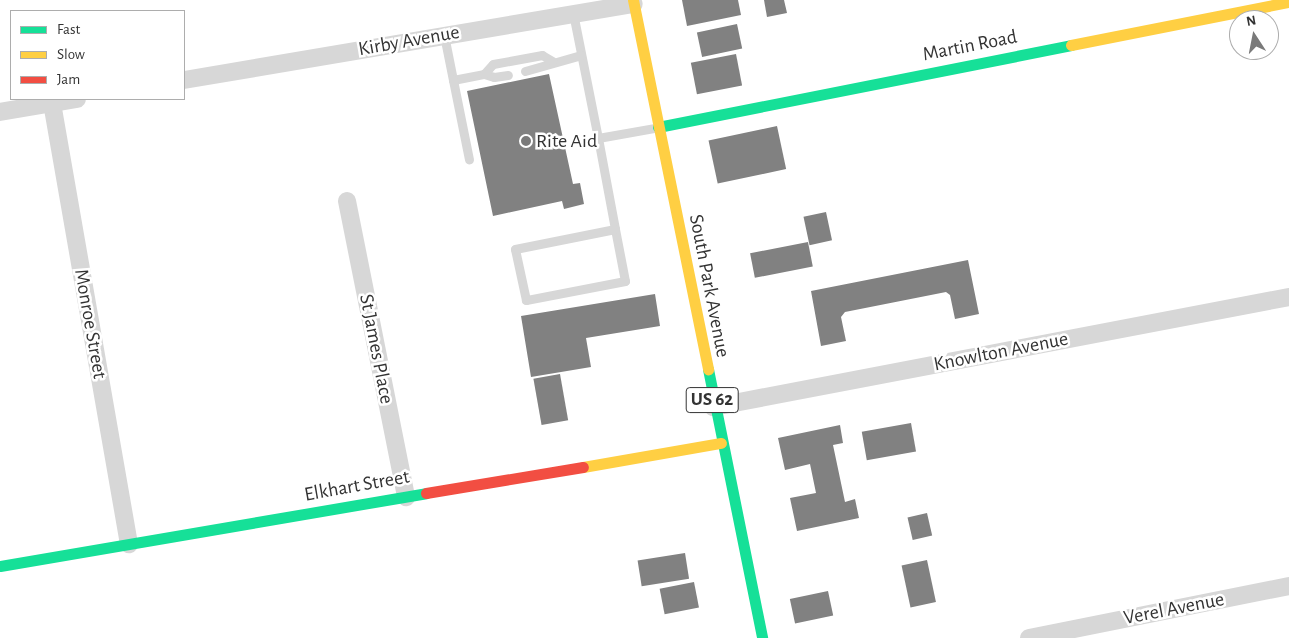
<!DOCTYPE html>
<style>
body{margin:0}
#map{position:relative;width:1289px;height:638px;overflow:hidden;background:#fff;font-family:"Alegreya Sans",sans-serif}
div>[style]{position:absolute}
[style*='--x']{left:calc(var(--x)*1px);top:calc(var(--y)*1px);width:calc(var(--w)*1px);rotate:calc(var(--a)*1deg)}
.building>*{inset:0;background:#818181;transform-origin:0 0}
.lane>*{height:9px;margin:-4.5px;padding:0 4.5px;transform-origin:4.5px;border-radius:4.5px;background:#d7d7d7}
.street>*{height:18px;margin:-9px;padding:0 9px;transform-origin:9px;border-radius:9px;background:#d7d7d7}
.fast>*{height:11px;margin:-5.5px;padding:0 5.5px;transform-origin:5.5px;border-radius:5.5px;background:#16e098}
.slow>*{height:11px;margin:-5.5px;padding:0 5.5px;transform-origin:5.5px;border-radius:5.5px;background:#ffcf43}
.jam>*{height:11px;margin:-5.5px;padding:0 5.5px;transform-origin:5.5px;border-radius:5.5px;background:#f24e42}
.dots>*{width:14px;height:14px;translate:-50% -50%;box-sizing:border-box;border:2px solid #fff;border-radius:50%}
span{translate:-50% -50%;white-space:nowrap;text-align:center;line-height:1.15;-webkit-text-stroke:5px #fff;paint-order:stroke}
.shield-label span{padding:1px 4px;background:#fff;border:1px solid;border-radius:4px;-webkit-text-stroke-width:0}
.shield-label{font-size:19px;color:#333;font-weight:700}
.street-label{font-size:20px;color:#333}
.poi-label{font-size:20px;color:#333}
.left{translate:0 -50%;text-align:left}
.legend{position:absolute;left:10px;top:10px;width:175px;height:90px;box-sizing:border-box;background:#fff;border:1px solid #adadad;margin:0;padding:6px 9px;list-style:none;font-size:15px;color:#333}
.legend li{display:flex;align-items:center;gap:10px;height:25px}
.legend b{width:25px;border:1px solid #adadad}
.north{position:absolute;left:1229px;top:10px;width:50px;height:50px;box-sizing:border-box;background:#fff;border:1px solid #adadad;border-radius:50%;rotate:349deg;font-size:14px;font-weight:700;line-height:20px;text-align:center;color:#333}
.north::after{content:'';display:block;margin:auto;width:18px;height:22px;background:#7a7a7a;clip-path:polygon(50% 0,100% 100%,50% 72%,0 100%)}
</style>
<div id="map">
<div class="building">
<div style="clip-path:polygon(682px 0,738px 0,741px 15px,687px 26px)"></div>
<div style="clip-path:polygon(764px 0,784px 0,787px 13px,767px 17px)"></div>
<div style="left:737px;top:24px;width:25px;height:41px;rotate:78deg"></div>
<div style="left:736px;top:54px;width:32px;height:46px;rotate:79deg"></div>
<div style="clip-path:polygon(549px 74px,573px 184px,580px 183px,584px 204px,564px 209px,562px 201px,493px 216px,467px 91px)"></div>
<div style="left:777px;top:126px;width:44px;height:70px;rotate:78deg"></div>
<div style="left:826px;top:212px;width:29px;height:23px;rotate:78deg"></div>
<div style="left:808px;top:242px;width:25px;height:59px;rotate:79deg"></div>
<div style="clip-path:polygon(968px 260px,979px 314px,955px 319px,950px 295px,946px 292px,845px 312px,841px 317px,846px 341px,821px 346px,811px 291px)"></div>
<div style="clip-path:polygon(655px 294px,660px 326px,586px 338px,591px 367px,531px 377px,521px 316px)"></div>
<div style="left:560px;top:374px;width:47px;height:27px;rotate:80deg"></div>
<div style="left:911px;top:423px;width:29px;height:50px;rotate:80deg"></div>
<div style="clip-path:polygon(840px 425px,843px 443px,833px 445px,845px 502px,855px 499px,859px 518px,797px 531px,790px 498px,816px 493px,810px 464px,785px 470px,778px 438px)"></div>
<div style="left:927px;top:513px;width:23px;height:20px;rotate:77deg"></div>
<div style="left:685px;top:553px;width:26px;height:48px;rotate:81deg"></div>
<div style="left:927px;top:560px;width:43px;height:26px;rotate:78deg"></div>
<div style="left:694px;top:582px;width:26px;height:35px;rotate:79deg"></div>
<div style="left:828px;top:591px;width:25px;height:39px;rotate:78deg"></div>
</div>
<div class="lane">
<div style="--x:573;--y:13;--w:127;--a:78.7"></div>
<div style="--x:598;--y:138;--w:93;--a:79.4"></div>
<div style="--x:615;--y:229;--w:53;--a:79.1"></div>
<div style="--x:625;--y:281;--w:101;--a:169.1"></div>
<div style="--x:526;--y:300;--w:52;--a:-102.2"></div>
<div style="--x:515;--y:249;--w:102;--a:-11.3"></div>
<div style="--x:444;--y:35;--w:46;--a:78.7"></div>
<div style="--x:453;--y:80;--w:32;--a:-11"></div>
<div style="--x:484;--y:74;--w:10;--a:17"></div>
<div style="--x:494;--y:77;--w:14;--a:-8"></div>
<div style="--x:525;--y:71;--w:58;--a:-15.9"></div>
<div style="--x:484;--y:74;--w:13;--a:-48"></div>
<div style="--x:493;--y:64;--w:50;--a:-10.4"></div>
<div style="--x:542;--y:55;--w:12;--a:31"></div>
<div style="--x:453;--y:80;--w:81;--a:78.6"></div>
<div style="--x:598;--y:138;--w:58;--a:-10"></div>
</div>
<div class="street">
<div style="--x:184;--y:80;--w:456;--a:-9.6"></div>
<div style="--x:52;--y:103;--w:448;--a:80.1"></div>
<div style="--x:0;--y:112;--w:78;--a:-9.6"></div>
<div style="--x:347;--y:201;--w:302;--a:78.7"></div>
<div style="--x:713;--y:407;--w:586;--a:-10.81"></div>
<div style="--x:1029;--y:638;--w:265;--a:-11.3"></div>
</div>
<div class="fast">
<div style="--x:658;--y:127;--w:421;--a:-11.2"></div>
<div style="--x:708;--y:369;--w:274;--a:78.6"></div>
<div style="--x:0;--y:566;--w:432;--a:-9.7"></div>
</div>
<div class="slow">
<div style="--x:633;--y:0;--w:377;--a:78.5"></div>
<div style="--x:1071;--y:45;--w:222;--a:-11.2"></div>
<div style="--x:583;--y:467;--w:140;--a:-9.9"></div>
</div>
<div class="jam">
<div style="--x:426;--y:493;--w:159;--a:-9.4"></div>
</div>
<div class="dots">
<div style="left:526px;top:141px;background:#7a7a7a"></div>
</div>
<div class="shield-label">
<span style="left:712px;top:400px">US 62</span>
</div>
<div class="street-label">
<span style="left:409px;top:41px;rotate:-10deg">Kirby Avenue</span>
<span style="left:970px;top:46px;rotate:-11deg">Martin Road</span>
<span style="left:709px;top:286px;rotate:79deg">South Park Avenue</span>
<span style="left:90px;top:324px;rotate:80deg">Monroe Street</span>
<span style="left:376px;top:349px;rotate:79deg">St James Place</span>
<span style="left:1001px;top:352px;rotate:-11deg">Knowlton Avenue</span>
<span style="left:357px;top:486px;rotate:-10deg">Elkhart Street</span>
<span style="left:1174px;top:609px;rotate:-11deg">Verel Avenue</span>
</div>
<div class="poi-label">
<span class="left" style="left:536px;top:141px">Rite Aid</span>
</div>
<ul class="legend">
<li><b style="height:6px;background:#16e098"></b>Fast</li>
<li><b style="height:6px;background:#ffcf43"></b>Slow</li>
<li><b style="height:6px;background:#f24e42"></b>Jam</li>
</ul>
<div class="north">N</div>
</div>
